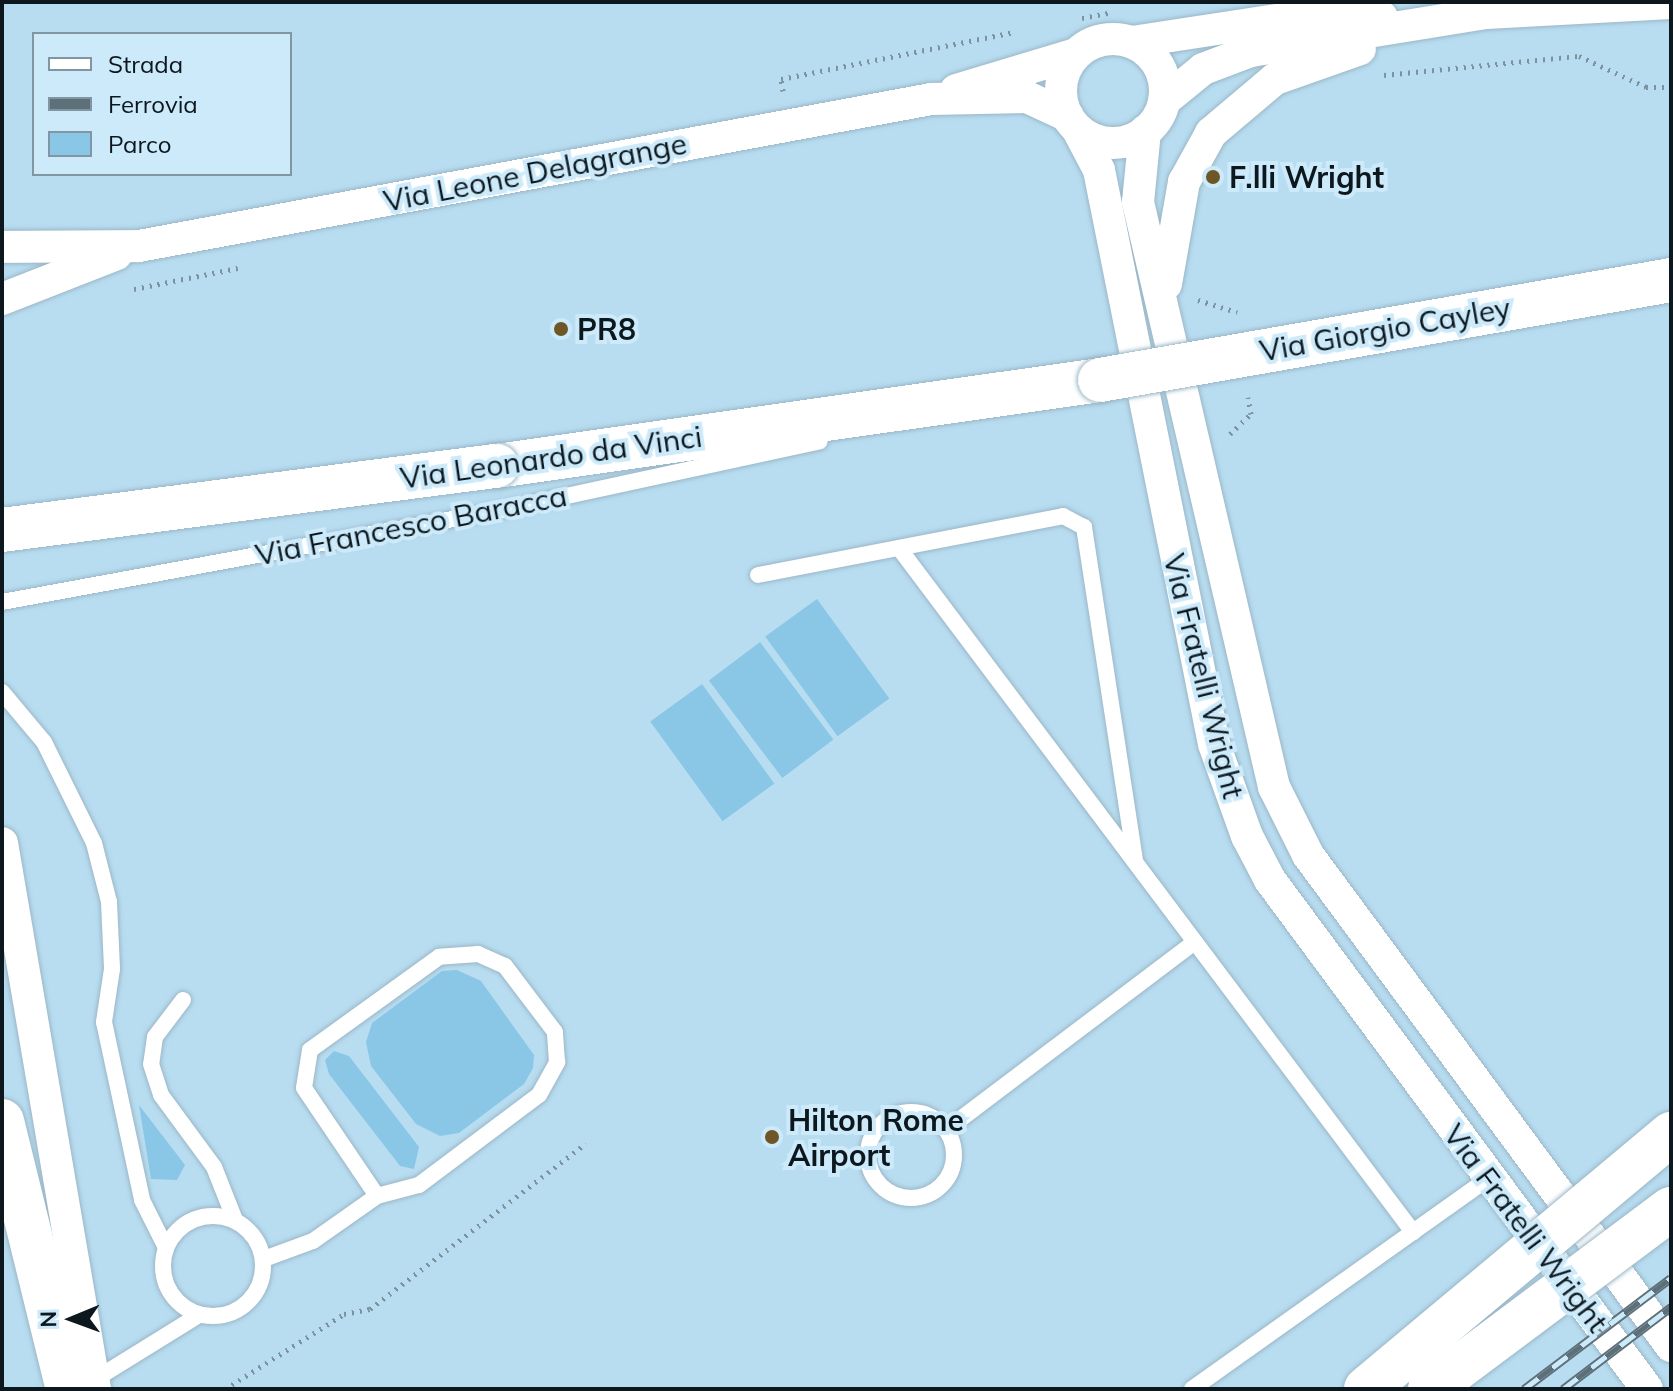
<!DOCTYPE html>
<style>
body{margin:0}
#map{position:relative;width:1673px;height:1391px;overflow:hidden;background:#cceafa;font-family:Mulish,sans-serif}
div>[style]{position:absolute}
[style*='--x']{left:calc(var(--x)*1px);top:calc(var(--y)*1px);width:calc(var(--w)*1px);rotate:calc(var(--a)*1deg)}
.built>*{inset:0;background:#b8ddf1}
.green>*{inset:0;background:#8ac7e6;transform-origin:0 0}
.path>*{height:5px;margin-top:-2.5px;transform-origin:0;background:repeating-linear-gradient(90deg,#7c929e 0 2px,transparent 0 8px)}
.roads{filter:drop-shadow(0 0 2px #9bb7c7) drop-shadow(0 0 2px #9bb7c7)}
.service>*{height:16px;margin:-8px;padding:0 8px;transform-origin:8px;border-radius:8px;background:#fff}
.service>.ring{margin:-8px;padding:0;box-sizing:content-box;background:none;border:16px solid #fff;border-radius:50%}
.minor>*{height:32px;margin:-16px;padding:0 16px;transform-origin:16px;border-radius:16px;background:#fff}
.minor>.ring{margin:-16px;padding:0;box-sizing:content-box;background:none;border:32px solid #fff;border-radius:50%}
.secondary>*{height:44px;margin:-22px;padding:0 22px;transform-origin:22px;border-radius:22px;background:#fff}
.rail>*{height:9px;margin-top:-4.5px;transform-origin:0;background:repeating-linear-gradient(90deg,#cceafa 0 18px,#5d707a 0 36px);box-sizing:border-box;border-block:2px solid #5d707a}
.bridges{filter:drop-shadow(0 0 2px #9bb7c7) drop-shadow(0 0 2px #9bb7c7)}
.secondary-bridge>*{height:44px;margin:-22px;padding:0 22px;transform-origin:22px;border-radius:22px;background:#fff}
.dots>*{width:22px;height:22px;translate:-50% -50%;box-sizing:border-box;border:4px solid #cceafa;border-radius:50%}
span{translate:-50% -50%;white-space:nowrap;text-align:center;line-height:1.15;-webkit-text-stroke:8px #cceafa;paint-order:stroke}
.street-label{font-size:30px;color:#0d181e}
.poi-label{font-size:30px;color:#0d181e;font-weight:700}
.left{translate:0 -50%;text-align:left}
.frame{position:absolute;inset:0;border:4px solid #0d181e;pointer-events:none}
.legend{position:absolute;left:32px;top:32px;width:260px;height:144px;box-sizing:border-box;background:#cceafa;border:2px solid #8096a2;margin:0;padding:10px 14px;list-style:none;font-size:24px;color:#0d181e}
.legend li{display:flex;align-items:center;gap:16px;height:40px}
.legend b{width:40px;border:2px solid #8096a2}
.north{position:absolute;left:32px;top:1279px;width:80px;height:80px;-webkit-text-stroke:6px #cceafa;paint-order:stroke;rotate:269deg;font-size:22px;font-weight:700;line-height:32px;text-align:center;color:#0d181e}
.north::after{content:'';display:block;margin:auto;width:28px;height:36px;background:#0d181e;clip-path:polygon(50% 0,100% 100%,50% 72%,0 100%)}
</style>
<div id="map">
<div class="built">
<div style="clip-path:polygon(evenodd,2px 2px,1671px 2px,1671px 1389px,2px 1389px,2px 2px,34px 34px,290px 34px,290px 174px,34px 174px,34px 34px)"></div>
</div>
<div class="green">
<div style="left:817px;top:599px;width:123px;height:64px;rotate:54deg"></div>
<div style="left:760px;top:642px;width:122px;height:64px;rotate:53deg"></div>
<div style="left:702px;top:684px;width:123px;height:64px;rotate:54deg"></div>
<div style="clip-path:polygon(457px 970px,481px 981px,534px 1055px,533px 1068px,524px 1084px,459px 1133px,440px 1136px,416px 1124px,371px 1066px,366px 1042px,372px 1023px,442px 971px)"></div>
<div style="clip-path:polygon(334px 1051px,349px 1056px,419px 1147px,414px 1169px,400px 1166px,329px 1074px,325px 1060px)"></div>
<div style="clip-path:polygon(139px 1105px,185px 1165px,177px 1180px,151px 1179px)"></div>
</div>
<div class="path">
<div style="--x:1082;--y:18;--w:31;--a:-11"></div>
<div style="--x:1384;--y:75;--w:196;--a:-5.6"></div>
<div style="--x:1579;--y:56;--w:74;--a:24.8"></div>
<div style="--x:1646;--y:87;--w:25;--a:0"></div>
<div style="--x:783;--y:91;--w:12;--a:-99"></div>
<div style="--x:781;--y:79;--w:238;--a:-11.4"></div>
<div style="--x:134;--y:289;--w:106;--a:-11.4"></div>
<div style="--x:1198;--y:300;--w:41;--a:17.1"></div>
<div style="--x:1230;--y:434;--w:29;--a:-44"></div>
<div style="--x:1251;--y:414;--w:17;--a:-100"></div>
<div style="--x:225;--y:1389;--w:141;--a:-32.2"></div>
<div style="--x:344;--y:1314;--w:26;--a:-11"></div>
<div style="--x:370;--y:1309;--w:272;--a:-37.5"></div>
</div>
<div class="roads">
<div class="service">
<div style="--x:899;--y:548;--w:856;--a:53.08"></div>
<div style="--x:758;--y:575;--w:311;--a:-10.9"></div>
<div style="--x:1063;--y:516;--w:24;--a:28"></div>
<div style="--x:1084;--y:527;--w:336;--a:81.3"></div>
<div style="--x:2;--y:602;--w:508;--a:-10.43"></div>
<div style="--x:502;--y:510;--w:325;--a:-12.2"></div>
<div style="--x:2;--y:692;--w:65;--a:50"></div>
<div style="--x:44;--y:742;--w:113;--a:63.7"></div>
<div style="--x:94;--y:843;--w:61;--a:75.7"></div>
<div style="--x:109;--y:902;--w:67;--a:87.4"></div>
<div style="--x:112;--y:969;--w:54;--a:98.6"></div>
<div style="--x:104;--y:1022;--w:182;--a:77.9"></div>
<div style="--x:142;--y:1200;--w:54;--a:63.4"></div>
<div style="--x:183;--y:1000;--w:46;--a:127.1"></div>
<div style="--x:155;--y:1037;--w:27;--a:98"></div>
<div style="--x:151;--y:1064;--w:33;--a:72"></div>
<div style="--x:161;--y:1095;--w:89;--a:53.6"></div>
<div style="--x:214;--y:1167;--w:57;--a:68.4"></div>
<div class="ring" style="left:868px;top:1112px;width:70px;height:70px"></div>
<div style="--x:946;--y:1130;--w:312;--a:-37.1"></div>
<div class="ring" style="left:163px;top:1216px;width:84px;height:84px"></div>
<div style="--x:264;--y:1259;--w:52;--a:-20.2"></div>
<div style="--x:313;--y:1241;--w:78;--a:-35.1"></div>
<div style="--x:377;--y:1196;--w:43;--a:-14.7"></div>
<div style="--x:419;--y:1185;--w:150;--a:-36.9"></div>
<div style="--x:539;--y:1095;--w:38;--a:-61"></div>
<div style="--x:557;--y:1062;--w:30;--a:-94"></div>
<div style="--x:555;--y:1032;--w:83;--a:-127.1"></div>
<div style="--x:505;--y:966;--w:30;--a:-156"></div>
<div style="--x:478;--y:954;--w:39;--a:176"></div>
<div style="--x:439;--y:957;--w:159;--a:144.2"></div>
<div style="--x:310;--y:1050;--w:38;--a:99"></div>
<div style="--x:304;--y:1088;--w:130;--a:55.9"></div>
<div style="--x:94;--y:1380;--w:123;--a:-31.8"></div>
<div style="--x:1192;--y:1389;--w:364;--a:-35.4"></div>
</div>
<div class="minor">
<div class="ring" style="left:1061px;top:39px;width:72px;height:72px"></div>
<div style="--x:1132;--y:42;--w:192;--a:-8.7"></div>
<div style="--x:1322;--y:13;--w:60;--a:3.8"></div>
<div style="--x:956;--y:90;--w:125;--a:-16.7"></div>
<div style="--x:1164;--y:101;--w:50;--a:-39.4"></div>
<div style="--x:1203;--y:69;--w:51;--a:-20.6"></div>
<div style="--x:1251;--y:51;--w:238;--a:-9.2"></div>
<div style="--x:1486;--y:13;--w:185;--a:-3.1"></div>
<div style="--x:1078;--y:130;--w:45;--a:62.3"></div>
<div style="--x:1099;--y:170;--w:585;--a:78.67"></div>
<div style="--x:1214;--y:744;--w:98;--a:70.3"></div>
<div style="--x:1247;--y:836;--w:50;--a:62.4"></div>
<div style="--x:1270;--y:880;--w:633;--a:53.47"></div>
<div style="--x:1145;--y:131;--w:71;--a:95.6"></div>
<div style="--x:1138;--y:202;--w:601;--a:76.91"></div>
<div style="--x:1274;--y:787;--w:76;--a:63.4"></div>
<div style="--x:1308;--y:855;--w:611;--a:53.52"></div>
<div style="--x:2;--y:247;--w:137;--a:-0.4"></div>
<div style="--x:139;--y:246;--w:806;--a:-10.51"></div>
<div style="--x:931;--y:99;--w:96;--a:-1.2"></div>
<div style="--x:1027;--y:97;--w:45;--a:24.9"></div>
<div style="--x:1166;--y:284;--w:104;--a:-80"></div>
<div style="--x:1184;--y:182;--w:56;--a:-61.1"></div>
<div style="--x:1211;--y:133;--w:84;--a:-40.2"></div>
<div style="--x:1275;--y:79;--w:90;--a:-19.4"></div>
<div style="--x:2;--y:299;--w:123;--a:-21.4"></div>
<div style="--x:2;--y:843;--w:554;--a:80.33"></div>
</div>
<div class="secondary">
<div style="--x:497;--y:466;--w:609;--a:-8.12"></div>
<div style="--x:2;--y:1121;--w:276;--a:76.2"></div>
</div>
</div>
<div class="rail">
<div style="--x:1524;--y:1389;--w:184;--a:-37.1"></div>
<div style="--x:1563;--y:1389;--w:136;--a:-37.2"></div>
</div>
<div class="bridges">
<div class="secondary-bridge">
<div style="--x:1100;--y:380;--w:580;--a:-9.93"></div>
<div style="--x:2;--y:530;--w:499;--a:-7.4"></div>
<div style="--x:1366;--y:1389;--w:398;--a:-39.9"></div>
<div style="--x:1430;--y:1389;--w:301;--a:-36.8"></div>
</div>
</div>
<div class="dots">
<div style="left:1213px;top:177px;background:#6e5627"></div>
<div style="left:561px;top:329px;background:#6e5627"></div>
<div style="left:772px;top:1137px;background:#6e5627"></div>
</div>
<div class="street-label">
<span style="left:535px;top:172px;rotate:-11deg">Via Leone Delagrange</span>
<span style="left:1385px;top:329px;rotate:-10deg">Via Giorgio Cayley</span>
<span style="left:551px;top:457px;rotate:-8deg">Via Leonardo da Vinci</span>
<span style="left:411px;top:525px;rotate:-11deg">Via Francesco Baracca</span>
<span style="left:1204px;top:676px;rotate:76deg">Via Fratelli Wright</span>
<span style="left:1526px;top:1228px;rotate:53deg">Via Fratelli Wright</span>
</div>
<div class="poi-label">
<span class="left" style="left:1229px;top:177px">F.lli Wright</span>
<span class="left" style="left:577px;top:329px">PR8</span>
<span class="left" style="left:788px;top:1137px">Hilton Rome<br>Airport</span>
</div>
<div class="frame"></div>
<ul class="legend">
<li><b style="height:10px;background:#fff"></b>Strada</li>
<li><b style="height:10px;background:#5d707a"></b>Ferrovia</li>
<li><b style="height:22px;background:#8ac7e6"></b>Parco</li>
</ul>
<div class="north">N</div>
</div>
